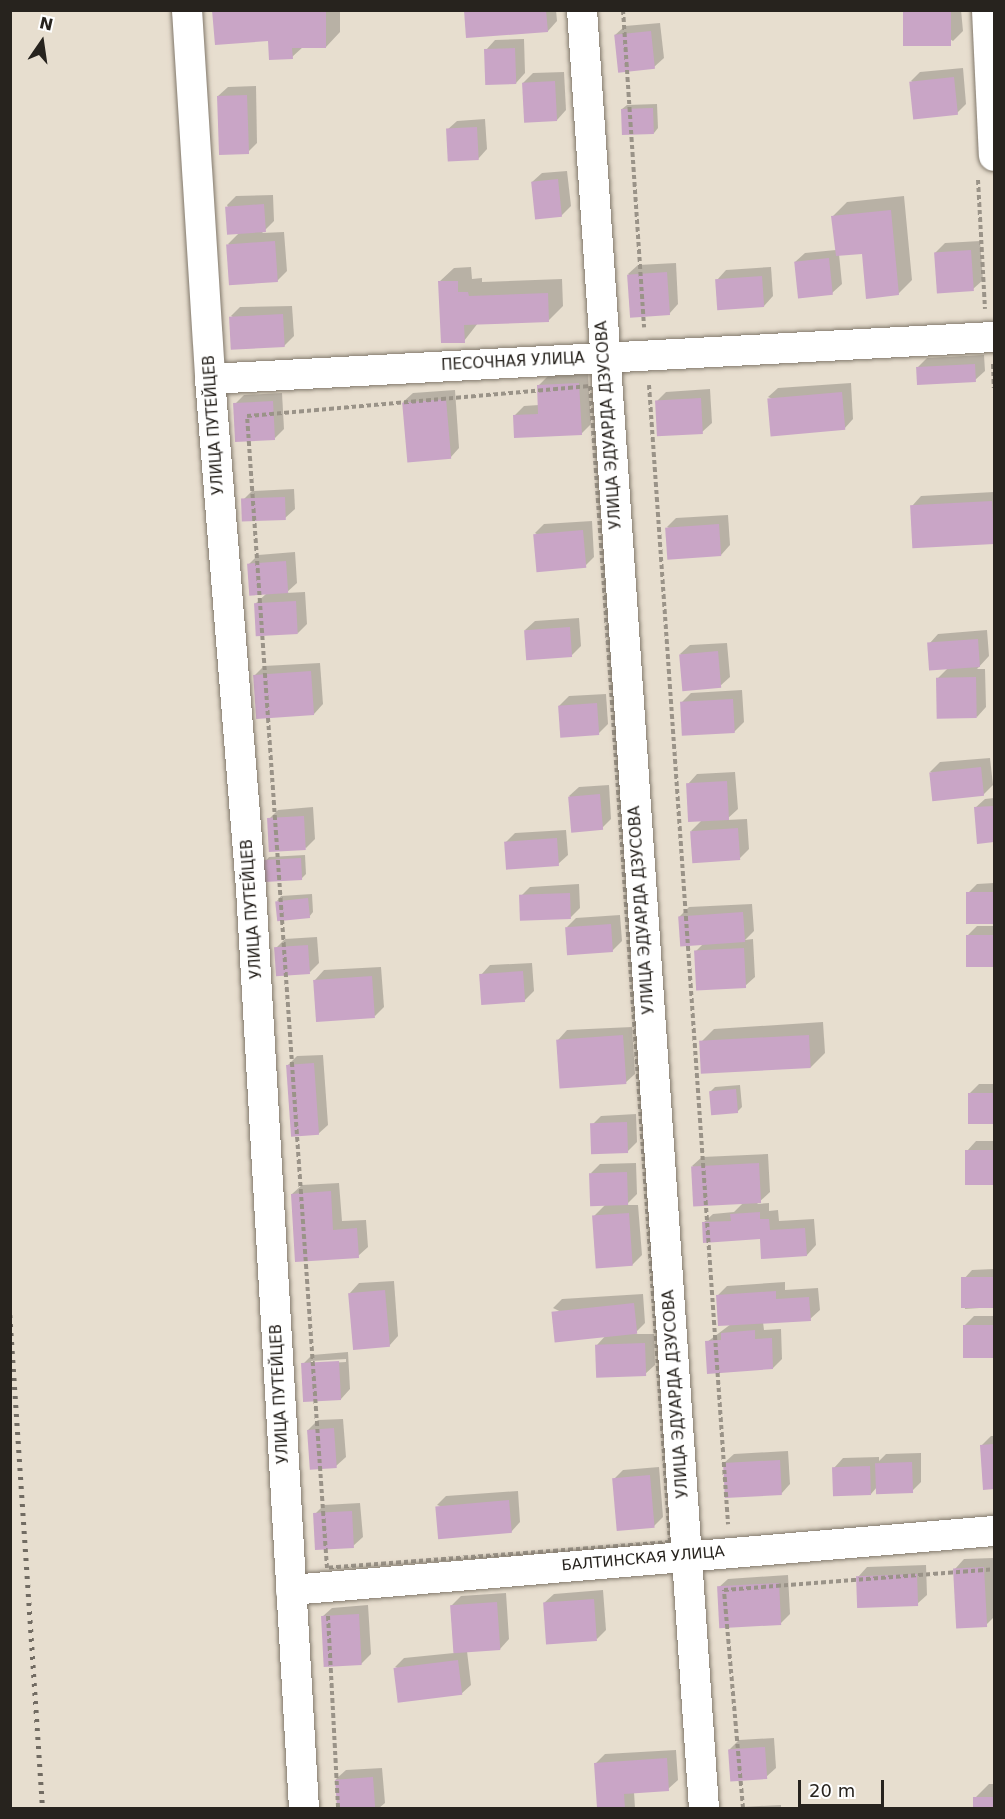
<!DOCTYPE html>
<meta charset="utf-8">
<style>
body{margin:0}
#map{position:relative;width:1005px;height:1819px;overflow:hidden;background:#e7decf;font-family:"DejaVu Sans",sans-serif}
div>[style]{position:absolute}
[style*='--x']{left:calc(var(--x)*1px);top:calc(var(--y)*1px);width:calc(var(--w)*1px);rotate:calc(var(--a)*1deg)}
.shadow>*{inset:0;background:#0003}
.building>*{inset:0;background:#c9a5c6;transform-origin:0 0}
.path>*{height:4px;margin-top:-2px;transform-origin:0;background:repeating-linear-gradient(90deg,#9a9388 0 4.5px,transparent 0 7.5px)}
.roads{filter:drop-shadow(0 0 2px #81786b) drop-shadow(0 0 2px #81786b)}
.minor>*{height:30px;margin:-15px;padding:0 15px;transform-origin:15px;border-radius:15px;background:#fff}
.rail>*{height:4.5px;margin-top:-2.25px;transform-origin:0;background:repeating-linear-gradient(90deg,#716b62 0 3px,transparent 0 9px)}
span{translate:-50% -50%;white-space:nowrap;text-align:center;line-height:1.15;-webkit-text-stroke:4.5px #fff;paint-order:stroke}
.street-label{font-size:15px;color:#27231e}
.frame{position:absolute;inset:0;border:12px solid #27231e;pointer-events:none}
.north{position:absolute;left:12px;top:12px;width:60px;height:60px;-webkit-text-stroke:4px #fff;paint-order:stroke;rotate:13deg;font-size:16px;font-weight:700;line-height:24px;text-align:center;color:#27231e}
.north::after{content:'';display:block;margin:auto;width:21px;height:27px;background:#27231e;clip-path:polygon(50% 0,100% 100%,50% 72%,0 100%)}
.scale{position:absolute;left:798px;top:1780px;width:86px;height:27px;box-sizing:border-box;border:3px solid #27231e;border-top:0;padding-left:8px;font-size:18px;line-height:21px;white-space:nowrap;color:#27231e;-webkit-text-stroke:4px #fff;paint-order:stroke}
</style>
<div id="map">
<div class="shadow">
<div style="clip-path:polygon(214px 10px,340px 10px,340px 32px,326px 47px,303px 47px,292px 57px,269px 40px)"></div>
<div style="clip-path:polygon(465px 10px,556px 10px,557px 21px,548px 31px)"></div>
<div style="clip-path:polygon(904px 10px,961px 10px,963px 31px,953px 41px)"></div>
<div style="clip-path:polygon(660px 23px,664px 58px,654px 67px,615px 35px,625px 26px)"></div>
<div style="clip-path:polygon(524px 39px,525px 73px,516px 83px,486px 50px,495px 40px)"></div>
<div style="clip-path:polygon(963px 68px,966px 104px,957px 113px,911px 81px,920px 72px)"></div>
<div style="clip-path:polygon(564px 72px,566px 110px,557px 120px,523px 83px,533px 73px)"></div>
<div style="clip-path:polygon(256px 86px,257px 143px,248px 152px,218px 96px,228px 87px)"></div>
<div style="clip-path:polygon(657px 104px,658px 128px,654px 133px,622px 109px,627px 105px)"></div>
<div style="clip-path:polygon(485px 119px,487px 149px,478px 159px,447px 130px,457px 121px)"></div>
<div style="clip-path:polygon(567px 171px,571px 206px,561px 216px,532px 182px,542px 173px)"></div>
<div style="clip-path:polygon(273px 195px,274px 221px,262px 233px,284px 232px,287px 271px,277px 281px,228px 244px,240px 232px,227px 205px,236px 196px)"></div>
<div style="clip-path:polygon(904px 196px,912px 280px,898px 294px,863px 252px,839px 254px,842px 284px,832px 293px,795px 262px,805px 253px,836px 250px,833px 216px,847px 202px)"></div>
<div style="clip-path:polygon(980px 241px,983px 280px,973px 289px,935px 253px,945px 243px)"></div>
<div style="clip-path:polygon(676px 263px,678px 304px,669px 314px,628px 274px,638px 265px)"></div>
<div style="clip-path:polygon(471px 267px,472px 279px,482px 278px,482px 282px,562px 279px,563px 306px,549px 320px,478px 323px,464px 341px,439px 282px,454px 268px)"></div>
<div style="clip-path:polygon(771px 267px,773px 296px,764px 306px,717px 280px,726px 270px)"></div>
<div style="clip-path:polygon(292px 306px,294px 336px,284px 346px,231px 316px,240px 307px)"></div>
<div style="clip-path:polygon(984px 355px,985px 371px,975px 380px,917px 368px,927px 358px)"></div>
<div style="clip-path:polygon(588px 374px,591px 424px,581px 434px,515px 415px,524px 406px,539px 405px,538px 386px,548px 376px)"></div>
<div style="clip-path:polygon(851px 383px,853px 419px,844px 429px,768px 397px,778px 388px)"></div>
<div style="clip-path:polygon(710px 389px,712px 423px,702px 432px,657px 401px,666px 392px)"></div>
<div style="clip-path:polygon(455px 390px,459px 448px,450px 458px,403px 402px,413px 393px)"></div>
<div style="clip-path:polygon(282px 393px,284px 429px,275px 438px,235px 404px,244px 395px)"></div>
<div style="clip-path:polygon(294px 489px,295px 509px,285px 518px,242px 501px,252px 491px)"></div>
<div style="clip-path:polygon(994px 492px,994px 542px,912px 506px,921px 496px)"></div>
<div style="clip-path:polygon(728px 515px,730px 545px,721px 555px,667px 527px,676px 518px)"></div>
<div style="clip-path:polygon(592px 521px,594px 557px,585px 566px,535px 533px,544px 524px)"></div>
<div style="clip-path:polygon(295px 552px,297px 583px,286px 593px,305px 592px,307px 624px,298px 633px,255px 604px,266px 594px,249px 564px,258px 555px)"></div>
<div style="clip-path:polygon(579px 618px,581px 646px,572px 655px,525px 630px,535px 621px)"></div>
<div style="clip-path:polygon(987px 630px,989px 656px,977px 669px,985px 669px,986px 707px,977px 717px,937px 679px,948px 668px,929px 644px,938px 634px)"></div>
<div style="clip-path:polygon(727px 643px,730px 677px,720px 686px,680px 654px,690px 645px)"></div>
<div style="clip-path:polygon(320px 663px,323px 704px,314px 714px,254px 676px,264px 666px)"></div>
<div style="clip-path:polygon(742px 690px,744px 722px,734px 732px,682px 702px,691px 693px)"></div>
<div style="clip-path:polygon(606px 694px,608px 724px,598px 734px,559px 706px,569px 696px)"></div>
<div style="clip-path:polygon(990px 758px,993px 785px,983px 795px,930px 772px,940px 762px)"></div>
<div style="clip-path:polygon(735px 772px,738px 809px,726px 820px,747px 819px,749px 849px,740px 858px,691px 831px,702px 820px,688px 784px,697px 774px)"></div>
<div style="clip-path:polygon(609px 785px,611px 819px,602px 828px,569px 796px,579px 787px)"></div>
<div style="clip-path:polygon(994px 798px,994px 841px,978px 842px,975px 808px,985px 799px)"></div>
<div style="clip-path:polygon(313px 807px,315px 839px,306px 848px,269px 819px,278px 810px)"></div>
<div style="clip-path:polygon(566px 830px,568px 855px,558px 864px,506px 842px,515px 833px)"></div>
<div style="clip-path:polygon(305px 855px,306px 874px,301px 879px,265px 862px,269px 857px)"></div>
<div style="clip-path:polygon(994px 883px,994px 923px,968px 924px,967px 894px,977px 884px)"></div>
<div style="clip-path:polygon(579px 884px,580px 908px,571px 917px,521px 896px,530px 887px)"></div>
<div style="clip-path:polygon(312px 894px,313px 912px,309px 917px,277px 901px,281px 896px)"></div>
<div style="clip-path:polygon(752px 904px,754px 931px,745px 940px,753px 939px,755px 977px,745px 986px,695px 952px,704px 943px,679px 917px,689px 907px)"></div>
<div style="clip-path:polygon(620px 915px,622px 941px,612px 951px,567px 927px,576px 918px)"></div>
<div style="clip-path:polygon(977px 926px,994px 926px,994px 966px,967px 966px,967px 936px)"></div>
<div style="clip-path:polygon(317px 937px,319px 963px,310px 972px,276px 948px,285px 939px)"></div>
<div style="clip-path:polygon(532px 963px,534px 991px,524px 1001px,481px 975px,490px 965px)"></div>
<div style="clip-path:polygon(381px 967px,384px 1007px,375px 1016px,315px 980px,324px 970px)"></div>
<div style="clip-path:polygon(823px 1022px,825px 1053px,811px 1067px,700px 1043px,714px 1029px)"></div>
<div style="clip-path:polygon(632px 1027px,635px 1074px,625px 1083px,558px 1040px,567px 1030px)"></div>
<div style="clip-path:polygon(323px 1055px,328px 1125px,318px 1134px,287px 1066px,297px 1056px)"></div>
<div style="clip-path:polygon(979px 1084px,994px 1084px,994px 1122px,970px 1122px,969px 1094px)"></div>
<div style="clip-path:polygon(740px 1085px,742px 1107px,737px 1112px,710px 1092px,715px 1087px)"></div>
<div style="clip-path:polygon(636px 1114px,637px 1142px,628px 1151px,592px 1125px,601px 1116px)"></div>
<div style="clip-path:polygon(976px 1141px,994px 1141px,994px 1183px,967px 1184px,967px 1151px)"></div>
<div style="clip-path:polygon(768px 1154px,770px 1192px,757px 1204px,769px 1203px,769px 1211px,778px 1210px,779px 1221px,814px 1219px,816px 1245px,807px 1255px,761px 1238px,703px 1223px,713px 1214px,734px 1212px,744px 1202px,692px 1166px,702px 1157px)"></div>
<div style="clip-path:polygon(636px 1163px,637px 1194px,626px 1205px,638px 1205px,642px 1255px,632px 1265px,594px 1216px,606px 1204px,591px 1173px,600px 1164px)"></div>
<div style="clip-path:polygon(339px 1183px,342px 1221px,366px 1220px,368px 1247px,358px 1256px,292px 1194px,302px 1185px)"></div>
<div style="clip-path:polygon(994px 1269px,994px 1307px,965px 1309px,963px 1280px,972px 1270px)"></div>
<div style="clip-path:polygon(394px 1281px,398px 1336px,389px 1346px,350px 1293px,359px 1283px)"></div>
<div style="clip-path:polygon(785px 1282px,785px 1290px,818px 1288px,820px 1310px,810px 1319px,763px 1322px,764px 1330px,781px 1329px,782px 1359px,773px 1368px,707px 1342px,731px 1324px,718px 1295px,727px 1286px)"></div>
<div style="clip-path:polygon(643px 1294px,645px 1323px,634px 1334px,654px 1334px,655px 1365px,645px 1374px,597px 1345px,607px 1334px,553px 1308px,562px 1299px)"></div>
<div style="clip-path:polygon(974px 1316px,994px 1316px,994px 1356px,965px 1357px,964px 1326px)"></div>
<div style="clip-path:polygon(evenodd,348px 1352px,350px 1389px,341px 1399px,303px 1364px,312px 1355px,348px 1352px,346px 1359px,346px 1362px,311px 1364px,311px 1361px,346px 1359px)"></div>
<div style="clip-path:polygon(343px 1419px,346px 1457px,336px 1466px,308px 1430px,318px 1420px)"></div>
<div style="clip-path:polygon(991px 1436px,994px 1436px,994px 1488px,984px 1488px,982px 1445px)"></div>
<div style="clip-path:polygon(788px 1451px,790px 1484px,781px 1494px,724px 1463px,734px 1454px)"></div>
<div style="clip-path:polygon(921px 1453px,921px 1482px,912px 1491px,877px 1487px,871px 1494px,834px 1468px,843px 1458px,879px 1457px,879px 1461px,886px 1454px)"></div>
<div style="clip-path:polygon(659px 1467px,663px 1517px,654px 1526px,614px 1479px,623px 1470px)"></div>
<div style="clip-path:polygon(518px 1491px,520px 1522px,511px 1532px,437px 1505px,446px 1496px)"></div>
<div style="clip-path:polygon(360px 1503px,363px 1537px,353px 1546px,315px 1514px,324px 1505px)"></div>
<div style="clip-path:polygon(993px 1558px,994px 1617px,986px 1625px,955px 1569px,964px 1559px)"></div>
<div style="clip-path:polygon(926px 1565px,927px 1595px,917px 1604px,858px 1577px,867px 1567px)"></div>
<div style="clip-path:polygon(788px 1575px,790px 1614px,781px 1623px,718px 1588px,728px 1579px)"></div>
<div style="clip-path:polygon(603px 1590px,606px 1630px,597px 1639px,544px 1603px,554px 1594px)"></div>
<div style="clip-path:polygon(506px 1593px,509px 1639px,500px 1649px,467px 1651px,471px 1685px,461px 1694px,395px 1667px,404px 1658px,454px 1653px,451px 1606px,461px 1596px)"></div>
<div style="clip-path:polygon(368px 1605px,371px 1654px,361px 1664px,322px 1617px,332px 1608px)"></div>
<div style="clip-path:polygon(774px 1738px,776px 1768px,766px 1777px,729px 1750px,739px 1740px)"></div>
<div style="clip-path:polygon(676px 1750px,678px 1780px,668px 1789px,634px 1792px,635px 1808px,598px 1808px,595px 1764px,605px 1754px)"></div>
<div style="clip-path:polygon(382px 1768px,385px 1803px,379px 1808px,338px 1808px,336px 1779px,346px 1770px)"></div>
<div style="clip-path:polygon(989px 1784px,994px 1784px,994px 1808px,975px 1808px,974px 1799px)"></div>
<div style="clip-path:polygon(781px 1805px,781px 1808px,740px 1808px,742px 1807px)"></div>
</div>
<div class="building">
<div style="clip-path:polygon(212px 10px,326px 11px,326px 48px,292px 48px,293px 59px,269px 60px,268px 41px,215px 45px)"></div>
<div style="clip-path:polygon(464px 10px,546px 10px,548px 32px,466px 38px)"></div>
<div style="left:903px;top:10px;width:48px;height:36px"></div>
<div style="left:651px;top:31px;width:38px;height:37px;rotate:84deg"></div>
<div style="left:515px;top:48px;width:36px;height:31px;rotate:88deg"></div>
<div style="left:954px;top:77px;width:38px;height:45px;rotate:84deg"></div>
<div style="left:555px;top:81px;width:40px;height:33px;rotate:87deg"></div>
<div style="left:247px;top:95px;width:59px;height:30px;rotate:88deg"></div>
<div style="left:653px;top:108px;width:26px;height:32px;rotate:88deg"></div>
<div style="left:477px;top:127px;width:33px;height:31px;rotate:87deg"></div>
<div style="left:558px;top:179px;width:38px;height:27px;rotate:84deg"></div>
<div style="left:264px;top:204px;width:28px;height:39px;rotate:86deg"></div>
<div style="clip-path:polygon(891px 210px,899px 295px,866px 299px,862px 254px,836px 256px,831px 216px)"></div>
<div style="left:275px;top:241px;width:41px;height:49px;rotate:86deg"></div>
<div style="left:971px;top:250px;width:41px;height:37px;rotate:86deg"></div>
<div style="left:829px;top:258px;width:37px;height:35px;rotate:84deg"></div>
<div style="left:667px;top:272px;width:43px;height:40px;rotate:86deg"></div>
<div style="left:762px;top:276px;width:31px;height:47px;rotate:86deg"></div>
<div style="clip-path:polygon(438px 281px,458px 281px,458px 292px,468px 292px,469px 296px,548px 293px,549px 322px,464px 325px,465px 343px,441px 343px)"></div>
<div style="left:283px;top:314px;width:33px;height:54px;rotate:87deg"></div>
<div style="left:975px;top:364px;width:18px;height:59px;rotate:87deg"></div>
<div style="clip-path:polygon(579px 383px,582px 435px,514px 438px,513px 415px,538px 414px,537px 385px)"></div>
<div style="left:842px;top:392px;width:38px;height:75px;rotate:85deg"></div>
<div style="left:701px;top:398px;width:36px;height:46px;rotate:87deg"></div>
<div style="left:446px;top:399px;width:60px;height:44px;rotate:85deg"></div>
<div style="left:273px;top:401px;width:39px;height:40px;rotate:87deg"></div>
<div style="left:285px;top:497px;width:23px;height:44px;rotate:88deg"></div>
<div style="left:992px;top:501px;width:43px;height:82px;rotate:87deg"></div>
<div style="left:719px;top:524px;width:32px;height:54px;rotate:86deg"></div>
<div style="left:583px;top:530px;width:38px;height:50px;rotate:85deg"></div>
<div style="left:286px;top:561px;width:32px;height:39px;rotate:86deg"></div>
<div style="left:296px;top:601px;width:33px;height:42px;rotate:87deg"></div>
<div style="left:570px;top:627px;width:30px;height:46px;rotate:86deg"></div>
<div style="left:978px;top:639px;width:28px;height:51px;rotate:86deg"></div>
<div style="left:718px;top:651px;width:37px;height:39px;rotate:85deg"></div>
<div style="left:311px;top:671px;width:44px;height:58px;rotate:86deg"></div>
<div style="left:976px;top:677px;width:41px;height:40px;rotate:89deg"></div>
<div style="left:733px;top:699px;width:34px;height:53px;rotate:87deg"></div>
<div style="left:597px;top:703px;width:32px;height:39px;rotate:86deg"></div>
<div style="left:981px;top:767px;width:29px;height:52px;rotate:84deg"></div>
<div style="left:727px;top:781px;width:39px;height:41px;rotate:87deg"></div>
<div style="left:600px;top:794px;width:36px;height:32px;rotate:85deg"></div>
<div style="clip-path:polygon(994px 806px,994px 842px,977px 844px,974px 807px)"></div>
<div style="left:304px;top:816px;width:34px;height:37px;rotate:87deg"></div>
<div style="left:738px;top:828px;width:32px;height:48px;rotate:86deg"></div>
<div style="left:557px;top:838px;width:28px;height:53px;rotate:86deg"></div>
<div style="left:301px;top:858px;width:22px;height:38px;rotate:87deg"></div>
<div style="left:994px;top:892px;width:32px;height:28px;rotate:90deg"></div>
<div style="left:570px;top:893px;width:26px;height:51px;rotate:88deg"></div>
<div style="left:308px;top:898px;width:20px;height:33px;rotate:84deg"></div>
<div style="left:743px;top:912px;width:30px;height:65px;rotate:86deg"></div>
<div style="left:611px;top:924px;width:28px;height:46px;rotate:86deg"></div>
<div style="left:966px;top:935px;width:28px;height:32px"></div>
<div style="left:308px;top:945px;width:29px;height:34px;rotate:86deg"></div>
<div style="left:744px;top:948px;width:40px;height:50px;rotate:87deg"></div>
<div style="left:523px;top:971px;width:31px;height:44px;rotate:86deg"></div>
<div style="left:372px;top:976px;width:42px;height:59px;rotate:86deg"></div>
<div style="left:623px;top:1035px;width:49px;height:67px;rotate:86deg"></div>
<div style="left:809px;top:1035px;width:33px;height:110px;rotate:87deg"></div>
<div style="left:314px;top:1063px;width:72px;height:28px;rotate:86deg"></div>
<div style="left:736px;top:1089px;width:24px;height:27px;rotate:85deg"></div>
<div style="left:968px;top:1093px;width:26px;height:31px"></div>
<div style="left:627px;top:1122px;width:31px;height:37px;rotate:88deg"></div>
<div style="left:965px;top:1150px;width:29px;height:35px"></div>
<div style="left:759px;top:1163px;width:40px;height:68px;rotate:87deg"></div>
<div style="left:627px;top:1172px;width:33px;height:38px;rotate:88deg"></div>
<div style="clip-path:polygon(331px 1191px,333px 1230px,357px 1228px,359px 1258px,295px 1262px,291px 1194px)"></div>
<div style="clip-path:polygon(760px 1212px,760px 1219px,769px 1219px,770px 1230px,805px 1228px,807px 1256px,761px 1259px,760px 1239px,703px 1243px,702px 1222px,731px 1221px,730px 1214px)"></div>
<div style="left:629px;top:1213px;width:53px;height:37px;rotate:86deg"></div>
<div style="left:994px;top:1277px;width:31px;height:33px;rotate:90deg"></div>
<div style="left:385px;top:1290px;width:57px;height:37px;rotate:85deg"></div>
<div style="clip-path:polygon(776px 1291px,776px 1299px,809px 1297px,811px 1321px,718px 1326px,716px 1295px)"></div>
<div style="left:634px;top:1303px;width:31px;height:83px;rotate:84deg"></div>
<div style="left:963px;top:1325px;width:31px;height:33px"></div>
<div style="clip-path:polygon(755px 1330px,755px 1339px,772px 1338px,773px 1369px,707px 1374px,705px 1341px,721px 1340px,721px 1333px)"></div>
<div style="left:645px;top:1343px;width:33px;height:50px;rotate:88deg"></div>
<div style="left:339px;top:1361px;width:39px;height:38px;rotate:87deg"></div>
<div style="left:334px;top:1428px;width:40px;height:27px;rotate:86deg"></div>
<div style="clip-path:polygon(994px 1444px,994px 1489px,983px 1490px,980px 1445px)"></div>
<div style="left:780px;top:1460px;width:35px;height:57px;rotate:87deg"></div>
<div style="left:912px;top:1462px;width:31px;height:37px;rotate:88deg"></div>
<div style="left:870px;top:1466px;width:29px;height:38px;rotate:88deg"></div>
<div style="left:650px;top:1475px;width:53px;height:38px;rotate:85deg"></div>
<div style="left:509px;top:1500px;width:33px;height:74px;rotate:85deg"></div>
<div style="left:352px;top:1511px;width:37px;height:39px;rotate:87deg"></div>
<div style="left:984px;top:1567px;width:60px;height:31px;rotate:87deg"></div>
<div style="left:917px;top:1574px;width:32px;height:61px;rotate:88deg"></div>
<div style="left:779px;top:1583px;width:42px;height:62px;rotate:87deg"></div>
<div style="left:594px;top:1599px;width:42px;height:51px;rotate:86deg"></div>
<div style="left:497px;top:1602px;width:48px;height:47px;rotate:86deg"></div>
<div style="left:359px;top:1614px;width:51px;height:38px;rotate:87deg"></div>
<div style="left:458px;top:1660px;width:35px;height:65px;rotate:83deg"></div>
<div style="left:765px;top:1747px;width:32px;height:37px;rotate:86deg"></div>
<div style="clip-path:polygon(667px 1758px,669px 1791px,624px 1794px,625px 1808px,597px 1808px,594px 1763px)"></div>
<div style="left:373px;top:1777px;width:31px;height:38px;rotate:86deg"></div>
<div style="left:994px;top:1797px;width:11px;height:21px;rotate:90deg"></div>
</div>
<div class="path">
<div style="--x:623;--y:10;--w:318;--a:86.2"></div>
<div style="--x:978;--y:180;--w:129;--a:86.9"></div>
<div style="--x:993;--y:364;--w:24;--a:88"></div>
<div style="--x:649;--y:385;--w:1142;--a:86.03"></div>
<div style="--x:590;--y:386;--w:1159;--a:86.04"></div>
<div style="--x:670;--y:1542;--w:344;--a:175.7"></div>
<div style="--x:327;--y:1568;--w:1155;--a:-93.97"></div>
<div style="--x:247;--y:416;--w:344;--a:-5"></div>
<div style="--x:328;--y:1616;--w:192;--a:87"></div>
<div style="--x:743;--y:1808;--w:219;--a:-95"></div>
<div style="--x:724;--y:1590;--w:271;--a:-4.4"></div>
</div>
<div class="roads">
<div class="minor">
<div style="--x:187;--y:10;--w:370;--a:86.4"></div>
<div style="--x:210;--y:379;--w:512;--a:85.4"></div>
<div style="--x:251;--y:889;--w:921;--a:86.7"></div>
<div style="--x:582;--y:10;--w:1802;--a:86.12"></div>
<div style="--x:987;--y:10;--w:146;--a:87.3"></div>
<div style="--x:210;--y:379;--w:785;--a:-3.07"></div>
<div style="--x:291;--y:1590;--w:705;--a:-4.8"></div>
</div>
</div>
<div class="rail">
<div style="--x:10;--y:1315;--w:494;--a:86.2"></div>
</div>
<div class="street-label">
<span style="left:513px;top:362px;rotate:-3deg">ПЕСОЧНАЯ УЛИЦА</span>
<span style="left:214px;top:425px;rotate:-94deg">УЛИЦА ПУТЕЙЦЕВ</span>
<span style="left:609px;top:425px;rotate:-94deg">УЛИЦА ЭДУАРДА ДЗУСОВА</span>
<span style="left:252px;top:909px;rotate:-94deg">УЛИЦА ПУТЕЙЦЕВ</span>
<span style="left:642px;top:910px;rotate:-94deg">УЛИЦА ЭДУАРДА ДЗУСОВА</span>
<span style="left:280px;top:1394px;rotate:-93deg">УЛИЦА ПУТЕЙЦЕВ</span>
<span style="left:676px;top:1394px;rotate:-94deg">УЛИЦА ЭДУАРДА ДЗУСОВА</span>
<span style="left:643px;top:1559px;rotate:-5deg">БАЛТИНСКАЯ УЛИЦА</span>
</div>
<div class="frame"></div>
<div class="north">N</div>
<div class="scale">20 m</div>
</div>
